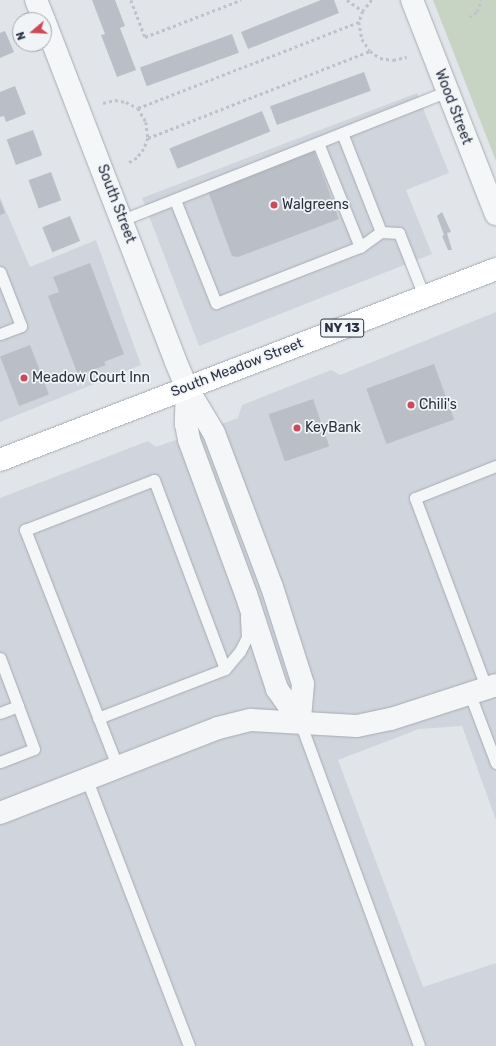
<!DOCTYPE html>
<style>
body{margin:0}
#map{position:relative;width:496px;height:1046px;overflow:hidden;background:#e1e5ea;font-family:Rubik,sans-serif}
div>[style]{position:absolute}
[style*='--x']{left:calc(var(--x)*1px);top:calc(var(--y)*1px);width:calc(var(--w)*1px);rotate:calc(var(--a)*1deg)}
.built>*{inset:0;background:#d0d4dc}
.green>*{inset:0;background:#c7d4c3}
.building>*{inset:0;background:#b9bec7;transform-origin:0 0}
.path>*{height:2.5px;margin-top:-1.25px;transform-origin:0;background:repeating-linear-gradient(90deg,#bfc3c9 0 3px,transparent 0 6px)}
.roads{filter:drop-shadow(0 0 1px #a6acb4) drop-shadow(0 0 1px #a6acb4)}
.lane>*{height:11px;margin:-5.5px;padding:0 5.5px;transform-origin:5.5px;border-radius:5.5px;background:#f4f6f8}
.street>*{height:22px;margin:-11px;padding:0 11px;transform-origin:11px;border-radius:11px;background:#f4f6f8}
.highway>*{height:22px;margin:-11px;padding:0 11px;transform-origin:11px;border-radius:11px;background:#fff}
.dots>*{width:11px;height:11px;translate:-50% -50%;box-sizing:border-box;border:2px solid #f1f4f7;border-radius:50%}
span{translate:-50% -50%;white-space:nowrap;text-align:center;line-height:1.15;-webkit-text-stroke:3.5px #f1f4f7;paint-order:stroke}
.shield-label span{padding:1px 3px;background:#f1f4f7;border:1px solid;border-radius:3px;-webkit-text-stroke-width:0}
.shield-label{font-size:13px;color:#2a3242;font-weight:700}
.street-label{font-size:14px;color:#2a3242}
.poi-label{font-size:14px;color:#2a3242}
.left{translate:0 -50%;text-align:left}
.north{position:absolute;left:12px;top:12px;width:40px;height:40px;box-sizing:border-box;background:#f1f4f7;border:1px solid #a1a6af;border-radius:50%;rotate:251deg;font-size:11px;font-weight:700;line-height:16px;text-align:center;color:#2a3242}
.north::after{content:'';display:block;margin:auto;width:14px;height:18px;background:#cd485b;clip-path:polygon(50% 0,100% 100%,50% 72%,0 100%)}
</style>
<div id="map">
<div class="built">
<div style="clip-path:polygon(417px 93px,449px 173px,406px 190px,432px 254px,199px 346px,142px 198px)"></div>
<div style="clip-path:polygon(0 197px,30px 267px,96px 240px,141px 365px,0 422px)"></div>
<div style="clip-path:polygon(496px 312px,496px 820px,462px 726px,419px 729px,338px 760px,423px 987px,496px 963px,496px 1046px,0 1046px,0 498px,148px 441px,156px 447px,238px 418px,242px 405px,331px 370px,340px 375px)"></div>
</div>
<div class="green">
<div style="clip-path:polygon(433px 0,496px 0,496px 161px)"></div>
</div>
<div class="building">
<div style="clip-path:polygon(92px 0,115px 0,125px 26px,120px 28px,136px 70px,117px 77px,101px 35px,105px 34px)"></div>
<div style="clip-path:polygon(321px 0,334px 0,339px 13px,248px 49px,241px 32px)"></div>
<div style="clip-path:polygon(5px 31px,14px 52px,0 58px,0 33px)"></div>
<div style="left:232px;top:34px;width:20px;height:98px;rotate:70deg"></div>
<div style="left:364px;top:72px;width:20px;height:100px;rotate:70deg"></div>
<div style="clip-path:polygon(15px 86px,26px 114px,6px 122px,4px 116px,0 117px,0 92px)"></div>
<div style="left:262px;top:111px;width:22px;height:100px;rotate:68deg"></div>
<div style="left:33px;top:130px;width:27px;height:28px;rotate:70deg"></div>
<div style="clip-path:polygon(314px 151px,339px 219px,238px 257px,232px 256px,208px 191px)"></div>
<div style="left:51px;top:172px;width:30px;height:24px;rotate:70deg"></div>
<div style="clip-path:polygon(0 200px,5px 213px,0 215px)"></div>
<div style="clip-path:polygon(442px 212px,451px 232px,447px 233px,452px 250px,448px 250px,442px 236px,444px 235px,437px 216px)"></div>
<div style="left:70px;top:216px;width:27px;height:30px;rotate:68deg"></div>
<div style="clip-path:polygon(90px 263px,124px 354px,104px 362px,106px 365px,78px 375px,48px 296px,59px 292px,53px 277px)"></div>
<div style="left:30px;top:345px;width:53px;height:32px;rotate:69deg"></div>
<div style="left:434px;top:364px;width:59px;height:72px;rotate:70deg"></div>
<div style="left:313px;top:399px;width:50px;height:47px;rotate:71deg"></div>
</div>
<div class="path">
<div style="--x:131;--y:0;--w:40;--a:69"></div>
<div style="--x:145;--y:37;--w:103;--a:-21.1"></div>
<div style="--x:347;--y:0;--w:19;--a:35"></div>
<div style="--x:372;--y:0;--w:14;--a:129"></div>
<div style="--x:363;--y:11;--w:12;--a:110"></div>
<div style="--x:359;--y:22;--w:17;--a:80"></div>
<div style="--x:362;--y:39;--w:14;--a:56"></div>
<div style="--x:370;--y:51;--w:12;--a:35"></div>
<div style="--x:380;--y:58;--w:13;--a:9"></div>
<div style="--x:393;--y:60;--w:14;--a:-12"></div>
<div style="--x:469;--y:17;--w:9;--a:-32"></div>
<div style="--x:477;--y:12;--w:13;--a:-72"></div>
<div style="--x:103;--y:103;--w:12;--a:-14"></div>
<div style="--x:115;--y:100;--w:11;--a:10"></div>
<div style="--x:126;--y:102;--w:13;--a:27"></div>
<div style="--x:138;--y:108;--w:16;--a:60"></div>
<div style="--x:146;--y:122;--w:16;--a:83"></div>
<div style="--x:148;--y:138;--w:12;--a:110"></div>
<div style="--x:144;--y:149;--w:11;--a:128"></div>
<div style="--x:137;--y:158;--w:12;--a:149"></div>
<div style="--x:138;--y:108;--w:237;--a:-21.3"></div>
<div style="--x:148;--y:138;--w:238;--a:-21.4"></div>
</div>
<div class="roads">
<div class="lane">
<div style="--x:318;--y:143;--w:112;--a:68"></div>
<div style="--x:175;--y:200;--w:111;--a:68.3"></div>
<div style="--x:216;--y:303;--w:155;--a:-21.3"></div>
<div style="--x:360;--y:247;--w:26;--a:-36"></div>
<div style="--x:381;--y:232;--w:106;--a:-111.5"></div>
<div style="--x:122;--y:220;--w:351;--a:-21.6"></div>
<div style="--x:381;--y:232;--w:18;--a:3"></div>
<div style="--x:399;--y:233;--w:68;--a:68.4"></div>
<div style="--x:0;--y:272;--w:58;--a:68.7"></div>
<div style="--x:21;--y:326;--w:22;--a:159"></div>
<div style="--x:0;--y:658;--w:51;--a:69.4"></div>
<div style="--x:18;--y:706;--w:19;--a:159"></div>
<div style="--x:486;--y:687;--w:202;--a:-110.6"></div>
<div style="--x:415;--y:498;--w:87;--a:-21.6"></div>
<div style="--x:469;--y:692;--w:76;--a:69.2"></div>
<div style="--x:98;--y:718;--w:136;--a:-21.1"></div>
<div style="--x:225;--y:669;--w:23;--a:-50"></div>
<div style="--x:240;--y:651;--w:16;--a:-63"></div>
<div style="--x:247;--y:637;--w:20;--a:-93"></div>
<div style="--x:300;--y:722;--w:345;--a:69.8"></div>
<div style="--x:0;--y:762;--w:36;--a:-21"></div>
<div style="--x:34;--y:749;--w:46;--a:-110.4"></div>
<div style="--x:118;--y:768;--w:256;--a:-111.3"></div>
<div style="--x:25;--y:530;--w:138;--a:-21.2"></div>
<div style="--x:154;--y:480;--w:202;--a:69.4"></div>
<div style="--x:87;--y:780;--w:285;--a:69"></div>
</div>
<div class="street">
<div style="--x:36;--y:0;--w:22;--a:68"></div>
<div style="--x:412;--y:0;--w:230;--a:68.6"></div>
<div style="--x:44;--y:20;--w:364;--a:68.9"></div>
<div style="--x:175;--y:360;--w:30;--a:67"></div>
<div style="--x:187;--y:388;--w:52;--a:59"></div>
<div style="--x:214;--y:433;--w:165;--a:69.4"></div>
<div style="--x:272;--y:587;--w:102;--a:72.3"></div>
<div style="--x:303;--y:684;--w:38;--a:95"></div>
<div style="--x:187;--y:388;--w:36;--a:92"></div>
<div style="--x:186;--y:424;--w:16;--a:79"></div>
<div style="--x:189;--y:440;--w:164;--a:69.7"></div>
<div style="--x:246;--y:594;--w:100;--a:71.9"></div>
<div style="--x:277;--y:689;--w:40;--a:55.1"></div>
<div style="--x:0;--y:813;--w:234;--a:-21.3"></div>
<div style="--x:218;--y:728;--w:34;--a:-14"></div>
<div style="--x:251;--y:720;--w:106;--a:3.2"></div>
<div style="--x:357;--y:726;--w:35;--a:-12"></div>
<div style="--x:391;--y:719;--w:110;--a:-17.9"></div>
</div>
<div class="highway">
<div style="--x:0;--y:460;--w:532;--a:-21.06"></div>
</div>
</div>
<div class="dots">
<div style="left:274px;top:205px;background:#cd485b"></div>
<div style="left:24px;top:378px;background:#cd485b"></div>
<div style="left:411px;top:405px;background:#cd485b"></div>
<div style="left:297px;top:428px;background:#cd485b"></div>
</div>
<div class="shield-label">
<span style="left:342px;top:328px">NY 13</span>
</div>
<div class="street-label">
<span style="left:453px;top:107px;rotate:69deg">Wood Street</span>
<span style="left:116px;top:204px;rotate:69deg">South Street</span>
<span style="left:237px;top:368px;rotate:-21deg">South Meadow Street</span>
</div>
<div class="poi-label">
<span class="left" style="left:282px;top:205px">Walgreens</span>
<span class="left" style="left:32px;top:378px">Meadow Court Inn</span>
<span class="left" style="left:419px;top:405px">Chili's</span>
<span class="left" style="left:305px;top:428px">KeyBank</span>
</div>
<div class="north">N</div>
</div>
